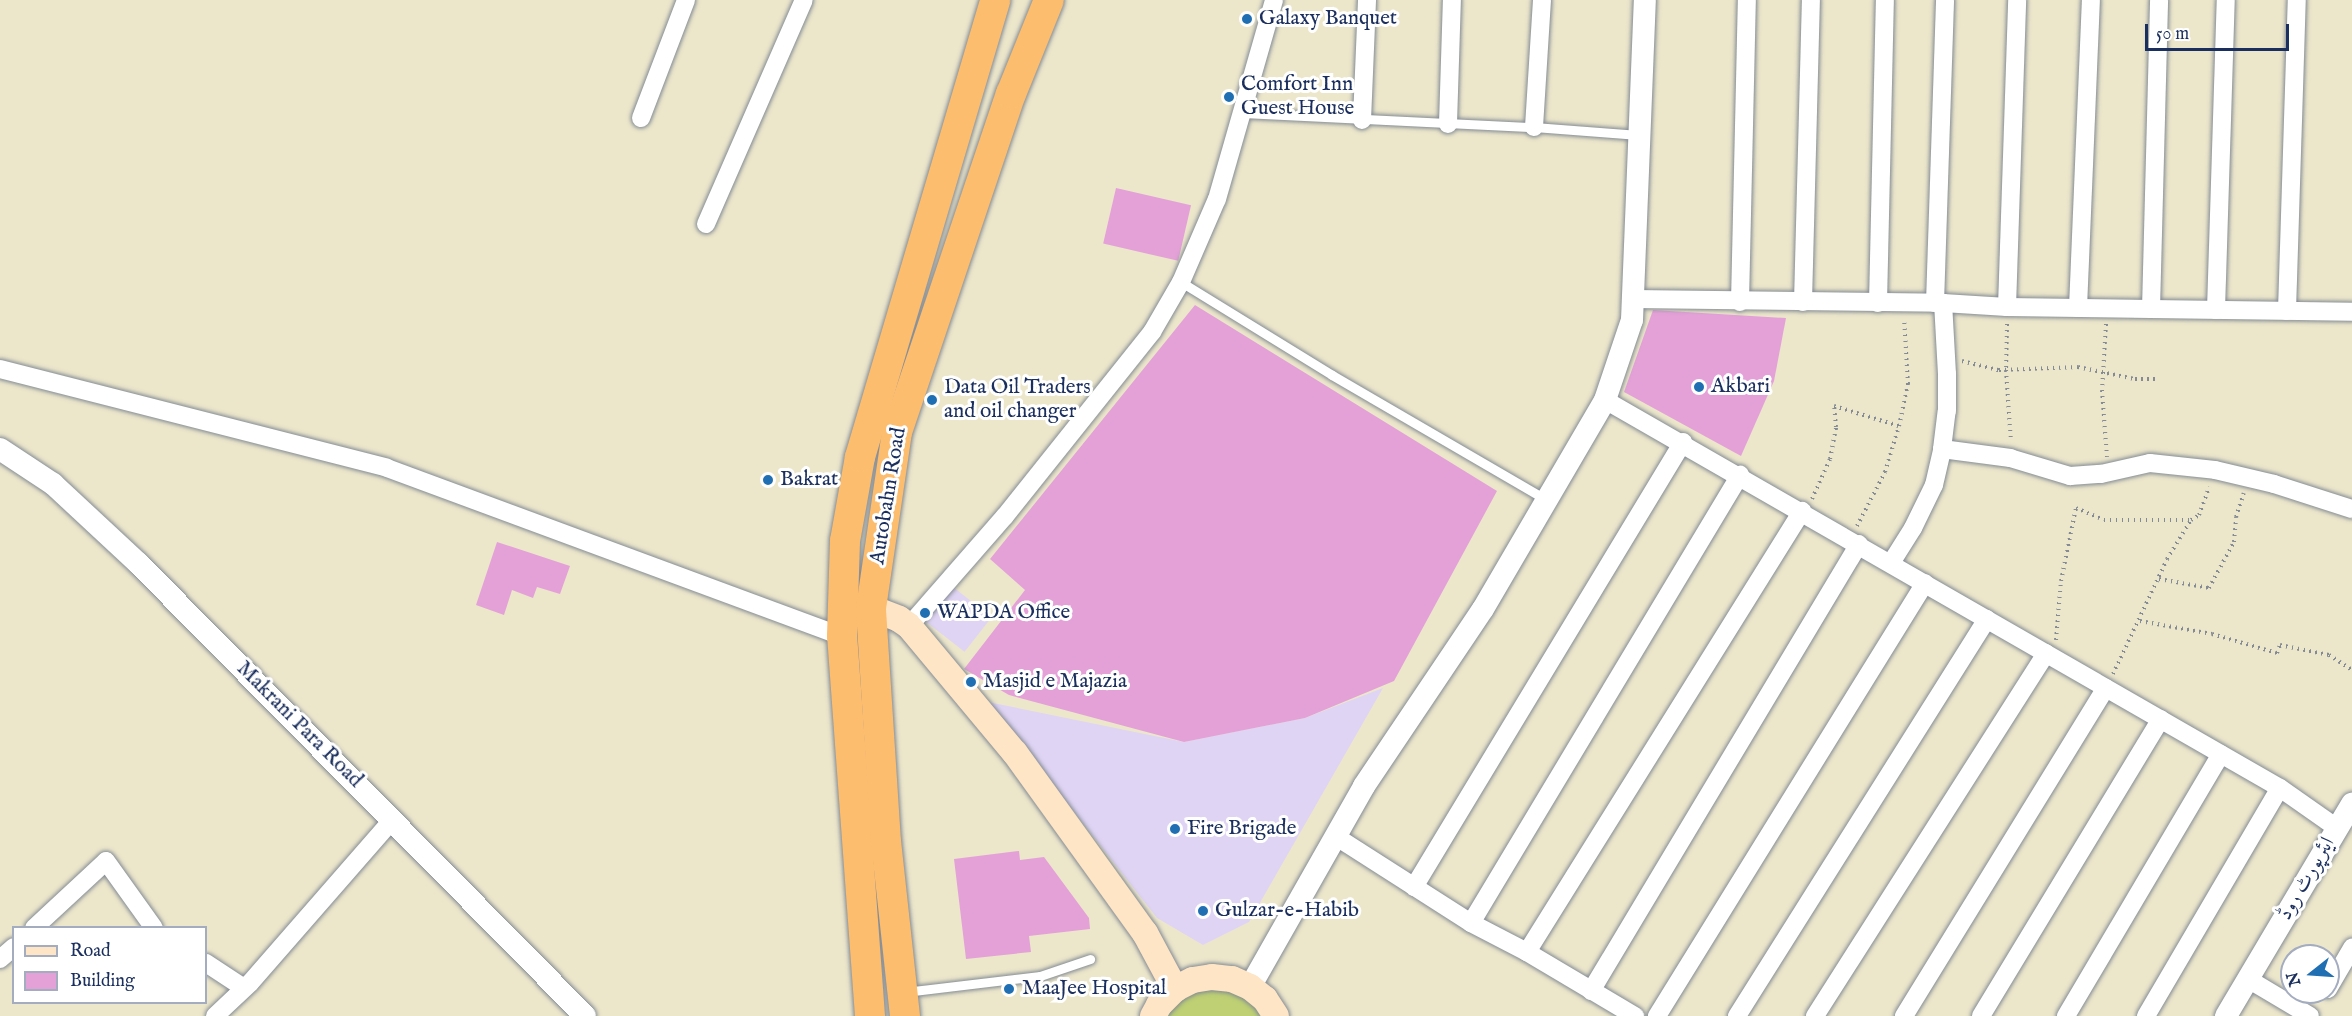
<!DOCTYPE html>
<meta charset="utf-8">
<style>
body{margin:0}
#map{position:relative;width:2352px;height:1016px;overflow:hidden;background:#ece7cb;font-family:"IM FELL English",Amiri,serif}
div>[style]{position:absolute}
[style*='--x']{left:calc(var(--x)*1px);top:calc(var(--y)*1px);width:calc(var(--w)*1px);rotate:calc(var(--a)*1deg)}
.built>*{inset:0;background:#dfd4f4;transform-origin:0 0}
.green>*{inset:0;background:#bed073}
.building>*{inset:0;background:#e4a1d8;transform-origin:0 0}
.path>*{height:4px;margin-top:-2px;transform-origin:0;background:repeating-linear-gradient(90deg,#848b94 0 1.5px,transparent 0 6px)}
.roads{filter:drop-shadow(0 0 2px #848b94) drop-shadow(0 0 2px #848b94)}
.service>*{height:9px;margin:-4.5px;padding:0 4.5px;transform-origin:4.5px;border-radius:4.5px;background:#fff}
.minor>*{height:18px;margin:-9px;padding:0 9px;transform-origin:9px;border-radius:9px;background:#fff}
.tertiary>*{height:22px;margin:-11px;padding:0 11px;transform-origin:11px;border-radius:11px;background:#fff}
.secondary>*{height:26px;margin:-13px;padding:0 13px;transform-origin:13px;border-radius:13px;background:#fee5c5}
.trunk>*{height:30px;margin:-15px;padding:0 15px;transform-origin:15px;border-radius:15px;background:#fcbd6f}
.dots>*{width:16px;height:16px;translate:-50% -50%;box-sizing:border-box;border:3px solid #fff;border-radius:50%}
span{translate:-50% -50%;white-space:nowrap;text-align:center;line-height:1.15;-webkit-text-stroke:6px #fff;paint-order:stroke}
.poi-label{font-size:21px;color:#1b2f5e}
.left{translate:0 -50%;text-align:left}
.street-label{font-size:21px;color:#1b2f5e}
.legend{position:absolute;left:12px;top:926px;width:195px;height:78px;box-sizing:border-box;background:#fff;border:2px solid #a4acbf;margin:0;padding:8px 10px;list-style:none;font-size:18px;color:#1b2f5e}
.legend li{display:flex;align-items:center;gap:12px;height:30px}
.legend b{width:30px;border:2px solid #a4acbf}
.north{position:absolute;left:2280px;top:944px;width:60px;height:60px;box-sizing:border-box;background:#fff;border:2px solid #a4acbf;border-radius:50%;rotate:253deg;font-size:16px;font-weight:700;line-height:24px;text-align:center;color:#1b2f5e}
.north::after{content:'';display:block;margin:auto;width:21px;height:27px;background:#1f6fb2;clip-path:polygon(50% 0,100% 100%,50% 72%,0 100%)}
.scale{position:absolute;left:2145px;top:24px;width:144px;height:27px;box-sizing:border-box;border:3px solid #1b2f5e;border-top:0;padding-left:8px;font-size:18px;line-height:21px;white-space:nowrap;color:#1b2f5e;-webkit-text-stroke:4px #fff;paint-order:stroke}
</style>
<div id="map">
<div class="built">
<div style="left:953px;top:587px;width:49px;height:44px;rotate:38deg"></div>
<div style="clip-path:polygon(1383px 688px,1249px 922px,1203px 945px,1157px 918px,988px 702px,1184px 742px,1305px 718px)"></div>
</div>
<div class="green">
<div style="clip-path:polygon(1218px 976px,1274px 1016px,1162px 1016px,1167px 1005px)"></div>
</div>
<div class="building">
<div style="left:1116px;top:188px;width:77px;height:57px;rotate:13deg"></div>
<div style="clip-path:polygon(1195px 305px,1497px 491px,1394px 681px,1305px 718px,1184px 742px,1009px 695px,964px 669px,1025px 590px,990px 559px)"></div>
<div style="clip-path:polygon(1653px 310px,1786px 318px,1774px 381px,1741px 456px,1624px 392px)"></div>
<div style="clip-path:polygon(497px 542px,570px 566px,560px 594px,537px 587px,533px 598px,512px 590px,504px 615px,476px 605px)"></div>
<div style="clip-path:polygon(1019px 851px,1020px 860px,1044px 857px,1089px 918px,1090px 929px,1029px 936px,1031px 952px,966px 959px,954px 859px)"></div>
</div>
<div class="path">
<div style="--x:2007;--y:324;--w:46;--a:91.2"></div>
<div style="--x:2006;--y:370;--w:72;--a:86"></div>
<div style="--x:2106;--y:324;--w:66;--a:93.5"></div>
<div style="--x:2102;--y:390;--w:67;--a:85.7"></div>
<div style="--x:1962;--y:361;--w:38;--a:14"></div>
<div style="--x:1999;--y:370;--w:79;--a:-2.2"></div>
<div style="--x:2078;--y:367;--w:58;--a:11.9"></div>
<div style="--x:2135;--y:379;--w:20;--a:0"></div>
<div style="--x:1812;--y:499;--w:44;--a:-65.8"></div>
<div style="--x:1830;--y:459;--w:33;--a:-79"></div>
<div style="--x:1836;--y:427;--w:21;--a:-95"></div>
<div style="--x:1834;--y:406;--w:68;--a:17.1"></div>
<div style="--x:1857;--y:526;--w:61;--a:-62.6"></div>
<div style="--x:1885;--y:472;--w:48;--a:-73.1"></div>
<div style="--x:1899;--y:426;--w:43;--a:-77.9"></div>
<div style="--x:1908;--y:384;--w:66;--a:-93.5"></div>
<div style="--x:2159;--y:579;--w:51;--a:10.2"></div>
<div style="--x:2209;--y:588;--w:52;--a:-61.5"></div>
<div style="--x:2234;--y:542;--w:25;--a:-85"></div>
<div style="--x:2236;--y:517;--w:25;--a:-72"></div>
<div style="--x:2140;--y:621;--w:73;--a:10.2"></div>
<div style="--x:2212;--y:634;--w:68;--a:16.3"></div>
<div style="--x:2277;--y:653;--w:9;--a:-69"></div>
<div style="--x:2280;--y:645;--w:50;--a:11.5"></div>
<div style="--x:2329;--y:655;--w:27;--a:33"></div>
<div style="--x:2056;--y:640;--w:59;--a:-85.2"></div>
<div style="--x:2061;--y:581;--w:75;--a:-78.4"></div>
<div style="--x:2076;--y:508;--w:30;--a:23"></div>
<div style="--x:2104;--y:520;--w:87;--a:0"></div>
<div style="--x:2113;--y:674;--w:127;--a:-64.8"></div>
<div style="--x:2167;--y:559;--w:46;--a:-58.4"></div>
<div style="--x:2191;--y:520;--w:9;--a:-32"></div>
<div style="--x:2199;--y:515;--w:30;--a:-70"></div>
</div>
<div class="roads">
<div class="service">
<div style="--x:1243;--y:113;--w:291;--a:2.8"></div>
<div style="--x:1534;--y:127;--w:105;--a:4.4"></div>
<div style="--x:1181;--y:282;--w:177;--a:31.6"></div>
<div style="--x:1332;--y:375;--w:246;--a:30.2"></div>
<div style="--x:905;--y:992;--w:136;--a:-6.8"></div>
<div style="--x:1040;--y:976;--w:53;--a:-18.8"></div>
</div>
<div class="minor">
<div style="--x:641;--y:118;--w:126;--a:-69.1"></div>
<div style="--x:1362;--y:120;--w:120;--a:-87.6"></div>
<div style="--x:1448;--y:124;--w:124;--a:-88.2"></div>
<div style="--x:1534;--y:127;--w:127;--a:-86.4"></div>
<div style="--x:706;--y:224;--w:244;--a:-66.4"></div>
<div style="--x:1633;--y:299;--w:310;--a:0.7"></div>
<div style="--x:1943;--y:303;--w:64;--a:3.6"></div>
<div style="--x:2007;--y:307;--w:345;--a:0.8"></div>
<div style="--x:1740;--y:302;--w:302;--a:-88.7"></div>
<div style="--x:1803;--y:302;--w:302;--a:-88.5"></div>
<div style="--x:1878;--y:303;--w:303;--a:-88.7"></div>
<div style="--x:1935;--y:303;--w:303;--a:-88.1"></div>
<div style="--x:2007;--y:307;--w:307;--a:-88.1"></div>
<div style="--x:2078;--y:308;--w:308;--a:-87.6"></div>
<div style="--x:2151;--y:309;--w:309;--a:-88.5"></div>
<div style="--x:2216;--y:310;--w:310;--a:-88.2"></div>
<div style="--x:2287;--y:311;--w:311;--a:-88.2"></div>
<div style="--x:0;--y:369;--w:399;--a:14.3"></div>
<div style="--x:387;--y:468;--w:485;--a:20.3"></div>
<div style="--x:1605;--y:400;--w:779;--a:29.89"></div>
<div style="--x:2280;--y:788;--w:70;--a:35.1"></div>
<div style="--x:1942;--y:449;--w:38;--a:-83"></div>
<div style="--x:1947;--y:411;--w:37;--a:-90"></div>
<div style="--x:1947;--y:374;--w:71;--a:-93.2"></div>
<div style="--x:1891;--y:563;--w:41;--a:-57.8"></div>
<div style="--x:1913;--y:528;--w:48;--a:-64"></div>
<div style="--x:1934;--y:485;--w:37;--a:-77"></div>
<div style="--x:1942;--y:449;--w:69;--a:7.5"></div>
<div style="--x:2010;--y:458;--w:63;--a:16.7"></div>
<div style="--x:2070;--y:476;--w:31;--a:-4"></div>
<div style="--x:2101;--y:474;--w:50;--a:-12.7"></div>
<div style="--x:2150;--y:463;--w:65;--a:6.1"></div>
<div style="--x:2215;--y:470;--w:61;--a:13.3"></div>
<div style="--x:2274;--y:484;--w:82;--a:17.8"></div>
<div style="--x:909;--y:626;--w:146;--a:-48.9"></div>
<div style="--x:1005;--y:516;--w:236;--a:-51.4"></div>
<div style="--x:1152;--y:332;--w:58;--a:-59.9"></div>
<div style="--x:1181;--y:282;--w:90;--a:-66.6"></div>
<div style="--x:1217;--y:199;--w:207;--a:-74"></div>
<div style="--x:1335;--y:836;--w:161;--a:32.6"></div>
<div style="--x:1471;--y:923;--w:63;--a:27.4"></div>
<div style="--x:1527;--y:952;--w:126;--a:30.7"></div>
<div style="--x:1414;--y:887;--w:520;--a:-58.85"></div>
<div style="--x:1471;--y:923;--w:523;--a:-59.02"></div>
<div style="--x:34;--y:928;--w:98;--a:-42.9"></div>
<div style="--x:106;--y:861;--w:82;--a:54.4"></div>
<div style="--x:1527;--y:952;--w:520;--a:-58.05"></div>
<div style="--x:0;--y:959;--w:18;--a:-41"></div>
<div style="--x:206;--y:963;--w:45;--a:33.3"></div>
<div style="--x:2248;--y:979;--w:72;--a:30.8"></div>
<div style="--x:2328;--y:989;--w:48;--a:-59.7"></div>
<div style="--x:1591;--y:991;--w:521;--a:-59.06"></div>
<div style="--x:215;--y:1016;--w:48;--a:-43.3"></div>
<div style="--x:250;--y:983;--w:218;--a:-48.9"></div>
<div style="--x:1657;--y:1016;--w:509;--a:-58.25"></div>
<div style="--x:1737;--y:1016;--w:469;--a:-57.8"></div>
<div style="--x:1815;--y:1016;--w:430;--a:-57.5"></div>
<div style="--x:1904;--y:1016;--w:385;--a:-58.4"></div>
<div style="--x:1981;--y:1016;--w:347;--a:-58.8"></div>
<div style="--x:2066;--y:1016;--w:304;--a:-59.4"></div>
<div style="--x:2146;--y:1016;--w:264;--a:-59.6"></div>
</div>
<div class="tertiary">
<div style="--x:0;--y:449;--w:64;--a:33.4"></div>
<div style="--x:53;--y:484;--w:116;--a:42.9"></div>
<div style="--x:138;--y:563;--w:636;--a:45.38"></div>
<div style="--x:1250;--y:987;--w:231;--a:-60.4"></div>
<div style="--x:1364;--y:786;--w:213;--a:-56.1"></div>
<div style="--x:1483;--y:609;--w:242;--a:-59.7"></div>
<div style="--x:1605;--y:400;--w:84;--a:-71.4"></div>
<div style="--x:1632;--y:320;--w:320;--a:-87.7"></div>
<div style="--x:2226;--y:1016;--w:247;--a:-59.3"></div>
</div>
<div class="secondary">
<div style="--x:871;--y:608;--w:30;--a:21"></div>
<div style="--x:899;--y:619;--w:12;--a:35"></div>
<div style="--x:909;--y:626;--w:165;--a:50.2"></div>
<div style="--x:1015;--y:753;--w:222;--a:54.2"></div>
<div style="--x:1145;--y:933;--w:64;--a:61.8"></div>
<div style="--x:1153;--y:1016;--w:13;--a:-61"></div>
<div style="--x:1159;--y:1005;--w:23;--a:-45"></div>
<div style="--x:1175;--y:989;--w:20;--a:-27"></div>
<div style="--x:1193;--y:980;--w:19;--a:-9"></div>
<div style="--x:1212;--y:977;--w:20;--a:6"></div>
<div style="--x:1232;--y:979;--w:20;--a:24"></div>
<div style="--x:1250;--y:987;--w:19;--a:39"></div>
<div style="--x:1265;--y:999;--w:20;--a:57"></div>
</div>
<div class="trunk">
<div style="--x:870;--y:1016;--w:381;--a:-94.2"></div>
<div style="--x:842;--y:636;--w:95;--a:-88.2"></div>
<div style="--x:845;--y:541;--w:85;--a:-79.9"></div>
<div style="--x:860;--y:457;--w:477;--a:-73.5"></div>
<div style="--x:905;--y:1016;--w:175;--a:-96.2"></div>
<div style="--x:886;--y:842;--w:234;--a:-93.7"></div>
<div style="--x:871;--y:608;--w:178;--a:-81.6"></div>
<div style="--x:897;--y:432;--w:357;--a:-71.4"></div>
<div style="--x:1011;--y:94;--w:101;--a:-68"></div>
</div>
</div>
<div class="dots">
<div style="left:1247px;top:19px;background:#1f6fb2"></div>
<div style="left:1229px;top:97px;background:#1f6fb2"></div>
<div style="left:1699px;top:387px;background:#1f6fb2"></div>
<div style="left:932px;top:400px;background:#1f6fb2"></div>
<div style="left:768px;top:480px;background:#1f6fb2"></div>
<div style="left:925px;top:613px;background:#1f6fb2"></div>
<div style="left:971px;top:682px;background:#1f6fb2"></div>
<div style="left:1175px;top:829px;background:#1f6fb2"></div>
<div style="left:1203px;top:911px;background:#1f6fb2"></div>
<div style="left:1009px;top:989px;background:#1f6fb2"></div>
</div>
<div class="poi-label">
<span class="left" style="left:1259px;top:19px">Galaxy Banquet</span>
<span class="left" style="left:1241px;top:97px">Comfort Inn<br>Guest House</span>
<span class="left" style="left:1711px;top:387px">Akbari</span>
<span class="left" style="left:944px;top:400px">Data Oil Traders<br>and oil changer</span>
<span class="left" style="left:780px;top:480px">Bakrat</span>
<span class="left" style="left:937px;top:613px">WAPDA Office</span>
<span class="left" style="left:983px;top:682px">Masjid e Majazia</span>
<span class="left" style="left:1187px;top:829px">Fire Brigade</span>
<span class="left" style="left:1215px;top:911px">Gulzar-e-Habib</span>
<span class="left" style="left:1022px;top:989px">MaaJee Hospital</span>
</div>
<div class="street-label">
<span style="left:889px;top:496px;rotate:-81deg">Autobahn Road</span>
<span style="left:299px;top:725px;rotate:45deg">Makrani Para Road</span>
<span style="left:2307px;top:879px;rotate:-60deg">ایئرپورٹ روڈ</span>
</div>
<ul class="legend">
<li><b style="height:8px;background:#fee5c5"></b>Road</li>
<li><b style="height:16px;background:#e4a1d8"></b>Building</li>
</ul>
<div class="north">N</div>
<div class="scale">50 m</div>
</div>
